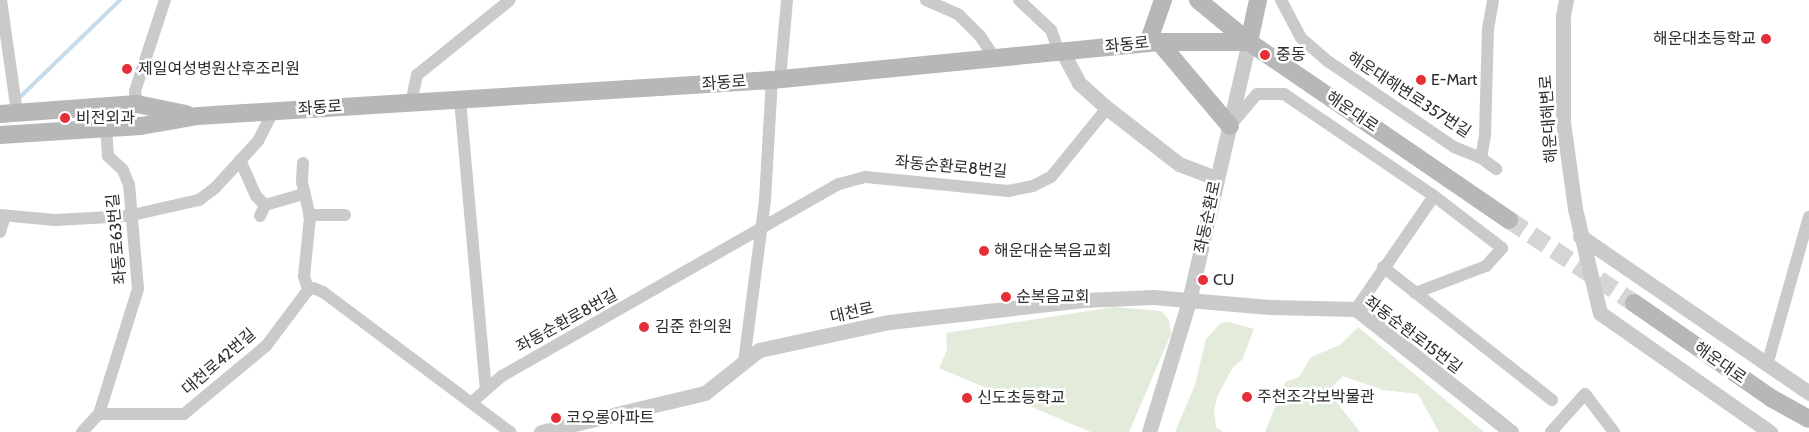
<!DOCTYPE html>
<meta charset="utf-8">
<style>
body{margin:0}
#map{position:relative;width:1809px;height:432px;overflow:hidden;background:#fff;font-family:Cabin,"Noto Sans KR",sans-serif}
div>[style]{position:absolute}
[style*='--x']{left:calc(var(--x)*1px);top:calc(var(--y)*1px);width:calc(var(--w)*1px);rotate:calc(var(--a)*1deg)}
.green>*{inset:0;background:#e3ebda}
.stream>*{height:4px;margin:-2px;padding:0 2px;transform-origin:2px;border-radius:2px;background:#c6dceb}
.secondary-tunnel>*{height:18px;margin-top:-9px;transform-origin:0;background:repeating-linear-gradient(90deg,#d5d5d5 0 18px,transparent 0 27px)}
.minor>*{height:12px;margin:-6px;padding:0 6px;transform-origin:6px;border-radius:6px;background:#cacaca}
.tertiary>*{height:15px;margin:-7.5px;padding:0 7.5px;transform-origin:7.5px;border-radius:7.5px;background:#cacaca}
.secondary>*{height:18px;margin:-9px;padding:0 9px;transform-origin:9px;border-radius:9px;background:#b7b7b7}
.dots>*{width:14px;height:14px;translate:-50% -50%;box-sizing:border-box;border:2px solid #fff;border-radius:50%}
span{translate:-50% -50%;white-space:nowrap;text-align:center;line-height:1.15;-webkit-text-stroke:5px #fff;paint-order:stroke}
.poi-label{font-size:16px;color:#2d2d2d}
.right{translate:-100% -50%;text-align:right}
.left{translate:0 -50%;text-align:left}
.street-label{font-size:16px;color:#2d2d2d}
</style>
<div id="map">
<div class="green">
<div style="clip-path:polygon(1114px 307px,1161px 311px,1169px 320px,1171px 334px,1129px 432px,1091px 432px,939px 368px,947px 350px,946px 333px)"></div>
<div style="clip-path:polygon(1229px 322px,1254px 329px,1242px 360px,1233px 367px,1217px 397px,1214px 411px,1216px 427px,1223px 432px,1175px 432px,1195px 385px,1206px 339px,1221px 323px)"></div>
<div style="clip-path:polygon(1358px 327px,1484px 432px,1439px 432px,1418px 394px,1383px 390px,1343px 376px,1328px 391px,1360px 432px,1265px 432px,1285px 382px,1299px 377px,1311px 357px,1340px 345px)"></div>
</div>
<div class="stream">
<div style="--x:19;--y:98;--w:141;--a:-44.1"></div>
</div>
<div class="secondary-tunnel">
<div style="--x:1509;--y:220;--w:150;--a:33.6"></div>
</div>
<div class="minor">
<div style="--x:1;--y:0;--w:114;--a:81.9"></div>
<div style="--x:926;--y:0;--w:36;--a:24"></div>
<div style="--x:959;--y:15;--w:30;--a:45"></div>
<div style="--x:980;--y:36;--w:29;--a:56"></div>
<div style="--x:1019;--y:0;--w:44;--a:43.2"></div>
<div style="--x:1051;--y:30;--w:23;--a:70"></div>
<div style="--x:1281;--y:0;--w:43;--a:62.2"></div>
<div style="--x:1301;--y:38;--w:37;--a:41"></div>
<div style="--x:1329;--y:62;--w:151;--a:34.2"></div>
<div style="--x:1454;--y:147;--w:29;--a:22"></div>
<div style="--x:1481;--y:158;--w:23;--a:-80"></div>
<div style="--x:1485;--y:135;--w:106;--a:-88.4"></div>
<div style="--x:1488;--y:29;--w:29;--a:-80"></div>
<div style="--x:780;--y:79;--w:79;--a:-84.9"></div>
<div style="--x:460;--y:100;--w:290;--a:84.9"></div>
<div style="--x:411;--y:103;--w:29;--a:-78"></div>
<div style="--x:417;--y:75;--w:119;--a:-38.9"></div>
<div style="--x:137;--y:104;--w:13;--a:-99"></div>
<div style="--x:135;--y:91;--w:96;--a:-71.8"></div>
<div style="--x:1230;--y:126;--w:42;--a:-49.8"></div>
<div style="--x:1257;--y:94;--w:27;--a:0"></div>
<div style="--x:1284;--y:94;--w:181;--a:34.2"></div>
<div style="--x:1434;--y:196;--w:137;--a:124.6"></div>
<div style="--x:1481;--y:158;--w:19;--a:36"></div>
<div style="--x:240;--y:160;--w:39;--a:66"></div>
<div style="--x:256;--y:196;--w:13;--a:45"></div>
<div style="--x:265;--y:205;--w:12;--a:114"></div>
<div style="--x:303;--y:163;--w:19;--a:93"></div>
<div style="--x:302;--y:182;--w:36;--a:77"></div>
<div style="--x:310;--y:217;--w:59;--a:95.8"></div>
<div style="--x:304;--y:276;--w:15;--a:74"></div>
<div style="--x:265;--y:205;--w:41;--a:-15.8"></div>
<div style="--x:0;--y:215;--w:55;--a:5.2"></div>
<div style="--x:55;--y:220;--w:73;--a:-3.1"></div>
<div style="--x:128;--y:216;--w:73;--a:-12.7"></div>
<div style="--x:199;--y:200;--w:20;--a:-37"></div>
<div style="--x:215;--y:188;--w:64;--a:-47.5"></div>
<div style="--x:258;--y:141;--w:34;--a:-63"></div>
<div style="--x:309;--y:215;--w:36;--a:0"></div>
<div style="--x:0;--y:232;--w:17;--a:-73"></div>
<div style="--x:1383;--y:267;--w:215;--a:38.2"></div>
<div style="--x:1415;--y:293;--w:76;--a:-20.8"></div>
<div style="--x:1486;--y:266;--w:24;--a:-48"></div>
<div style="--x:1502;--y:248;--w:86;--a:-142.6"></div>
<div style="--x:744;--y:362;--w:163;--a:-82.6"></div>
<div style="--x:765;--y:200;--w:120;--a:-86.7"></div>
<div style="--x:1767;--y:365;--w:154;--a:-74.2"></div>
<div style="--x:472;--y:402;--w:40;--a:-41"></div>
<div style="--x:502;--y:376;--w:388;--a:-29.7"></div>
<div style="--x:839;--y:184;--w:28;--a:-15"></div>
<div style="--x:866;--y:177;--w:143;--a:5.6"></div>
<div style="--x:1008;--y:191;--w:25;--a:-11"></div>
<div style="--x:1033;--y:186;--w:20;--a:-27"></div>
<div style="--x:1051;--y:177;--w:89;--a:-50.9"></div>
<div style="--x:99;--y:414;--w:85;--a:0"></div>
<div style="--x:184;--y:414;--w:107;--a:-39.7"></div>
<div style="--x:266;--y:346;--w:70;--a:-53.1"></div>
<div style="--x:308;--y:290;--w:5;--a:-22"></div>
<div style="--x:313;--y:288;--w:11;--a:22"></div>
<div style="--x:323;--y:292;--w:234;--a:36.8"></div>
<div style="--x:82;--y:432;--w:25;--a:-47"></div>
<div style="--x:99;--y:414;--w:131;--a:-72.7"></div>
<div style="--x:138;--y:289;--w:104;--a:-94.9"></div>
<div style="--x:129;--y:185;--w:16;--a:-112"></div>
<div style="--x:123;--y:170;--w:21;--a:-137"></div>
<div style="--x:108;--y:156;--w:28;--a:-94"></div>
<div style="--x:1551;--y:432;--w:51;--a:-48.2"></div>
<div style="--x:1585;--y:394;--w:48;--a:52.7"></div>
</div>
<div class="tertiary">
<div style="--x:1566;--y:0;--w:16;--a:101"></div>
<div style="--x:1563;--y:16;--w:106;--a:90"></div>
<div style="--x:1563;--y:122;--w:88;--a:82.1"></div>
<div style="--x:1575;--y:209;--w:107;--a:76.5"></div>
<div style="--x:1600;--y:313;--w:208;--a:35"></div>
<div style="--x:1062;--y:51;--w:36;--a:62"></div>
<div style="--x:1079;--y:83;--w:38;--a:42"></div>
<div style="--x:1107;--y:108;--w:91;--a:37.9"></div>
<div style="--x:1179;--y:164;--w:40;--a:21"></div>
<div style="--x:1580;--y:236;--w:278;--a:34.4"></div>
<div style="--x:541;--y:432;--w:169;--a:-13.4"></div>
<div style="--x:705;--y:393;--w:69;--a:-38.5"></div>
<div style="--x:759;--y:350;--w:133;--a:-12.2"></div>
<div style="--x:889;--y:322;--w:196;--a:-6.4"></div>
<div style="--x:1084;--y:300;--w:69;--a:-2.5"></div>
<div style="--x:1153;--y:297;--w:117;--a:4.9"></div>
<div style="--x:1270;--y:307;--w:86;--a:1.3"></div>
<div style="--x:1356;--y:309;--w:198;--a:38.4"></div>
<div style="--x:1149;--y:432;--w:137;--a:-73"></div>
<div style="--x:1189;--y:301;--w:266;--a:-77"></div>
</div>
<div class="secondary">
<div style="--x:1198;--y:0;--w:66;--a:39.5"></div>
<div style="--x:1249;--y:42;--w:315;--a:34.4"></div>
<div style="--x:1159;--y:42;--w:110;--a:49.8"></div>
<div style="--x:1249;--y:42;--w:43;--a:-77.9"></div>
<div style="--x:1148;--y:43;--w:46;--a:-70.8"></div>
<div style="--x:0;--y:114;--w:137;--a:-4.2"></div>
<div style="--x:137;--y:104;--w:50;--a:11.5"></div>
<div style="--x:0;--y:135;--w:141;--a:-3.7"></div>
<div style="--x:141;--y:126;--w:58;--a:-10"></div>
<div style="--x:198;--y:116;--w:575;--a:-3.59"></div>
<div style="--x:772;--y:80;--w:389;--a:-5.6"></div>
<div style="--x:1159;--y:42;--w:90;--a:0"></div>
<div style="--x:1634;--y:303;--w:167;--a:34.7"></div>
<div style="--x:1771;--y:398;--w:43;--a:28.9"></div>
</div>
<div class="dots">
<div style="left:1766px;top:39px;background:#e62e38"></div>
<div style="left:1265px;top:55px;background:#e62e38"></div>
<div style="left:127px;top:69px;background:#e62e38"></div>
<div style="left:1421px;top:80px;background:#e62e38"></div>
<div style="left:65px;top:118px;background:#e62e38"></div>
<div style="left:984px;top:251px;background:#e62e38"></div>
<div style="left:1203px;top:280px;background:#e62e38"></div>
<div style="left:1006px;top:297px;background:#e62e38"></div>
<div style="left:644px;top:327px;background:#e62e38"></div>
<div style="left:1247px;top:397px;background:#e62e38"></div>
<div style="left:967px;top:398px;background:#e62e38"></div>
<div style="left:556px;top:418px;background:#e62e38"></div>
</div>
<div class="poi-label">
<span class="right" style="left:1756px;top:39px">해운대초등학교</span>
<span class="left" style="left:1276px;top:55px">중동</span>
<span class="left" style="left:138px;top:69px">제일여성병원산후조리원</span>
<span class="left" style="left:1431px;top:80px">E-Mart</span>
<span class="left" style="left:76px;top:118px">비전외과</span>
<span class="left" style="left:994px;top:251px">해운대순복음교회</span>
<span class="left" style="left:1213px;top:280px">CU</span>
<span class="left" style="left:1016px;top:297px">순복음교회</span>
<span class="left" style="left:655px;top:327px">김준 한의원</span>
<span class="left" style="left:1257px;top:397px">주천조각보박물관</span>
<span class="left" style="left:977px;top:398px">신도초등학교</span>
<span class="left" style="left:566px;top:418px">코오롱아파트</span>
</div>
<div class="street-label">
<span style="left:1127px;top:45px;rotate:-6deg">좌동로</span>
<span style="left:724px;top:83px;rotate:-4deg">좌동로</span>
<span style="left:1409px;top:95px;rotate:33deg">해운대해변로357번길</span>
<span style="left:320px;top:108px;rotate:-4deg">좌동로</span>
<span style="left:1352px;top:112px;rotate:34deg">해운대로</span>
<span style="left:1549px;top:119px;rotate:-94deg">해운대해변로</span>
<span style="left:951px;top:167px;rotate:5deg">좌동순환로8번길</span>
<span style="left:1208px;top:217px;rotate:-78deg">좌동순환로</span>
<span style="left:117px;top:239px;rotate:-95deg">좌동로63번길</span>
<span style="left:852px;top:313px;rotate:-13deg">대천로</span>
<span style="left:567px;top:321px;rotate:-29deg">좌동순환로8번길</span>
<span style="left:1413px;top:335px;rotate:37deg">좌동순환로15번길</span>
<span style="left:219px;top:362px;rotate:-41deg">대천로42번길</span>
<span style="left:1720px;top:363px;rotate:35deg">해운대로</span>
</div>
</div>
